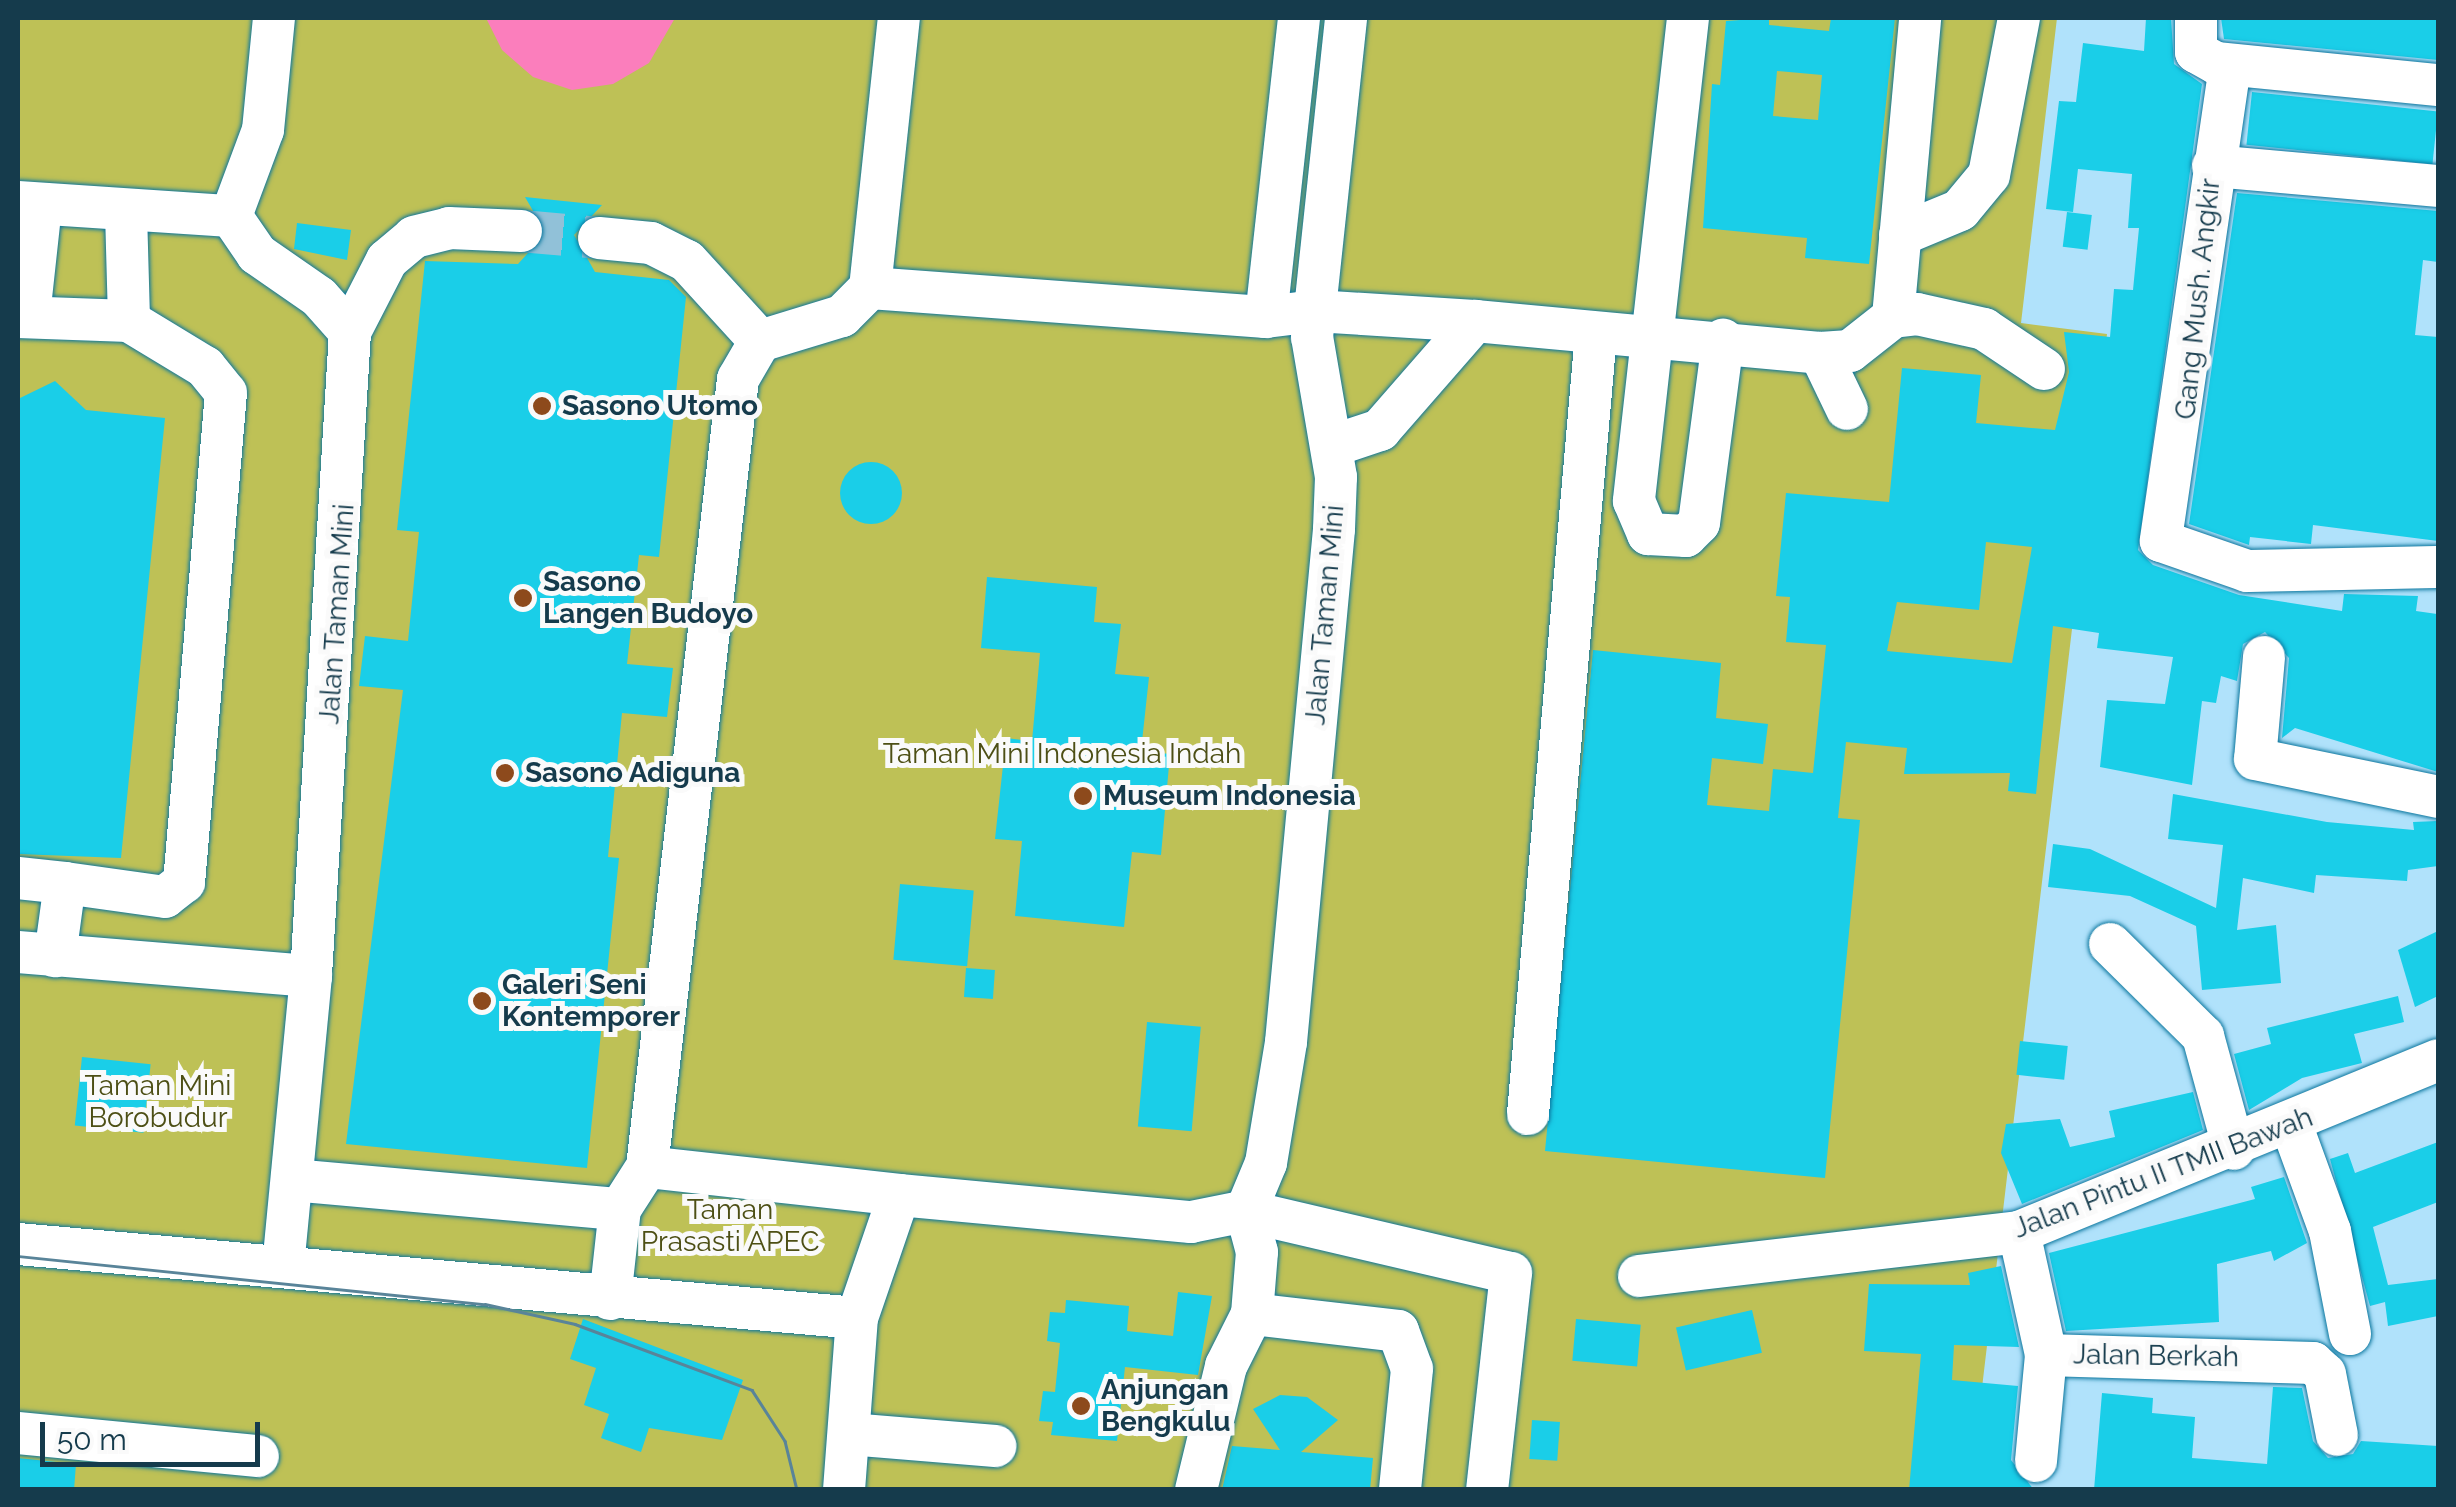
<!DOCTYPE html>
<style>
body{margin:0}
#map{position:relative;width:2456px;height:1507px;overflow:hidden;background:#b0e2fb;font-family:Raleway,sans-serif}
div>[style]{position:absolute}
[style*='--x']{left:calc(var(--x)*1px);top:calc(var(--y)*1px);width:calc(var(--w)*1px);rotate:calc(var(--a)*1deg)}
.green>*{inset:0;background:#bec156}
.water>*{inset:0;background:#fb7ebc}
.building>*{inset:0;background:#1acee8;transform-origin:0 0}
.round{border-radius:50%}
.minor-tunnel>*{height:42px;margin-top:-21px;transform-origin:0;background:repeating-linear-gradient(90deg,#91c1d8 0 42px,transparent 0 63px)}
.roads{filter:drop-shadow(0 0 2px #0b769e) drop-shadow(0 0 2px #0b769e)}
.minor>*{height:42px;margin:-21px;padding:0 21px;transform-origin:21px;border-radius:21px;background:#fff}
.tram>*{height:2.5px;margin:-1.25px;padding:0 1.25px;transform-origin:1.25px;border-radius:1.25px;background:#598499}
.dots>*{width:28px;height:28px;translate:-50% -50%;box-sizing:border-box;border:5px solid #fafafa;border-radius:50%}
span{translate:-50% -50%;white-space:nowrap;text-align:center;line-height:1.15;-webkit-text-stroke:10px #fafafa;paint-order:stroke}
.street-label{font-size:28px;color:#153b4c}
.poi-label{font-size:28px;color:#153b4c;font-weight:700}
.left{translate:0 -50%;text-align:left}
.park-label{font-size:28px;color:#4d4f15}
.frame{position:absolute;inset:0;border:20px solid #153b4c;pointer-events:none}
.scale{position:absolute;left:40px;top:1422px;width:220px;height:45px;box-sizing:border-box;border:5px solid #153b4c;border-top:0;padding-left:12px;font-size:30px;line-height:35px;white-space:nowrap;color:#153b4c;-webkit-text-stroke:8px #fafafa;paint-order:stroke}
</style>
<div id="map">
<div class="green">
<div style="clip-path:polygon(18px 18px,2057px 18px,2021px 323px,2107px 334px,1970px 1489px,18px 1489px)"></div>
</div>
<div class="water">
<div style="clip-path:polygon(486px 18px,675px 18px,649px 63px,613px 84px,572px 90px,533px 77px,502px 50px)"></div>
</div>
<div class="building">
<div style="clip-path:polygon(evenodd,1769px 18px,1769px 25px,1829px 31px,1831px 18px,1895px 18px,1869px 264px,1805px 258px,1807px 238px,1703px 228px,1712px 84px,1720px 85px,1726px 21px,1769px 18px,1777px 71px,1822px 75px,1818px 120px,1773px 116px,1777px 71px)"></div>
<div style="clip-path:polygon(evenodd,2146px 18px,2171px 18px,2174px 64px,2202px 84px,2138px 550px,2153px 565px,2239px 595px,2342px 611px,2344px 594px,2418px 596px,2416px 611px,2437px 614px,2438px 772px,2295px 728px,2282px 738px,2289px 658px,2265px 632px,2243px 644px,2237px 681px,2221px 676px,2216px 703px,2202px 701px,2192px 785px,2100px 767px,2107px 700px,2165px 704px,2173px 657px,2097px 648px,2099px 633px,2053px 626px,2036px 794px,2008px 791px,2010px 773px,1904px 774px,1907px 748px,1846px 742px,1838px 818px,1860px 820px,1825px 1178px,1545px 1151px,1593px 650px,1721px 663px,1716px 718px,1768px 724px,1763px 764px,1712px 758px,1707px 805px,1769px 811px,1773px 769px,1813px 773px,1826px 645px,1786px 642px,1790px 597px,1776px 596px,1786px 493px,1889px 502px,1902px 368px,1981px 375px,1976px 423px,2055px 430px,2069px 372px,2064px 332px,2110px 337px,2114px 289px,2133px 290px,2139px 228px,2128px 228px,2132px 174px,2078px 169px,2073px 212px,2046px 209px,2059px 101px,2076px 102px,2083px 43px,2144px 51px,2146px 18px,1986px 542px,2032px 547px,2012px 663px,1887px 651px,1897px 602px,1979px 610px,1986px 542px)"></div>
<div style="clip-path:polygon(2221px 18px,2438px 18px,2438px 60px,2224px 39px)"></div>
<div style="left:2252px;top:92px;width:187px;height:53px;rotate:6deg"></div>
<div style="clip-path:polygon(2237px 193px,2438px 211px,2438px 262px,2423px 260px,2415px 335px,2438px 337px,2438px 541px,2313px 525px,2311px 544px,2250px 537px,2249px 545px,2189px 524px)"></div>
<div style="clip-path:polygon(525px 197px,602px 205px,574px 235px,595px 272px,669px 280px,686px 297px,659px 557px,639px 555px,627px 664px,673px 668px,667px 717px,622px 713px,608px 857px,619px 858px,587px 1168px,346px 1144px,403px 690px,359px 686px,365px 636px,408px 641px,419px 532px,397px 530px,425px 261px,518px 264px,546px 233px)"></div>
<div style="left:2067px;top:212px;width:25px;height:35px;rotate:7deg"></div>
<div style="clip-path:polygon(297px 223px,351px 230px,347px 260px,294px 249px)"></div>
<div style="clip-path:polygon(55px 381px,86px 410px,165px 418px,121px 858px,18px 854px,18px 399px)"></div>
<div class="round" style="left:840px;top:462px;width:62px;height:62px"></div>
<div style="clip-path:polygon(987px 577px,1097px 587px,1094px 622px,1121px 624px,1115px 674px,1149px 677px,1141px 751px,1170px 754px,1161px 855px,1132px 852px,1124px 927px,1015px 916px,1022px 841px,995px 839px,1006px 738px,1032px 741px,1040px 653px,981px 648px)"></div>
<div style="clip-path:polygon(2173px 794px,2327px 822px,2414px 830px,2413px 822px,2438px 821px,2438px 866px,2408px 870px,2407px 881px,2316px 875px,2314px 893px,2243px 878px,2237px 930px,2276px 925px,2281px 983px,2202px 990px,2196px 926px,2130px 896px,2048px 887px,2053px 844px,2090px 849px,2216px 908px,2223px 845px,2168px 839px)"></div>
<div style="left:900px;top:884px;width:74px;height:76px;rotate:5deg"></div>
<div style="clip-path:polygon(2438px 931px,2438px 996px,2415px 1007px,2398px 950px)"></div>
<div style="left:966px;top:968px;width:29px;height:29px;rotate:4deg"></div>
<div style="clip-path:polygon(2398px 996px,2404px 1022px,2354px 1034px,2362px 1063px,2302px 1078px,2249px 1110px,2234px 1054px,2271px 1044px,2267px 1028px)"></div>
<div style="left:1147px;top:1022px;width:54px;height:105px;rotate:5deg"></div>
<div style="left:2020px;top:1041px;width:48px;height:34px;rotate:6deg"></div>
<div style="left:82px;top:1057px;width:69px;height:69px;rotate:6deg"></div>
<div style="clip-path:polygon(2193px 1092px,2203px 1130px,2022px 1204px,2001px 1153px,2006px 1124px,2060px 1119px,2070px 1147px,2115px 1137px,2109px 1111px)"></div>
<div style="clip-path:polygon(2438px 1142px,2438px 1202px,2373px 1227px,2388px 1285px,2438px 1279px,2438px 1316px,2388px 1326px,2385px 1302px,2370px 1306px,2330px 1159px,2348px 1153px,2355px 1173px)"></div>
<div style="clip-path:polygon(2284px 1177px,2307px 1243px,2274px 1261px,2271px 1251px,2217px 1264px,2219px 1322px,2066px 1331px,2049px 1253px,2255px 1199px,2251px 1187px)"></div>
<div style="clip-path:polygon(2001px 1266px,2019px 1347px,1954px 1345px,1952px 1380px,2018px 1386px,2011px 1460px,2034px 1490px,1909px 1490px,1921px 1354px,1864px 1351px,1869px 1284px,1970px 1285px,1968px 1273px)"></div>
<div style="clip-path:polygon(1178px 1292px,1212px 1296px,1198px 1375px,1125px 1367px,1117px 1441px,1051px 1435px,1053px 1422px,1039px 1421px,1043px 1391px,1055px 1392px,1060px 1343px,1047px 1341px,1050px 1312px,1065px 1313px,1066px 1300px,1129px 1306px,1127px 1331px,1173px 1336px)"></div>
<div style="left:1752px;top:1310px;width:44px;height:78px;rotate:77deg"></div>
<div style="clip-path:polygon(583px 1319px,743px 1380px,722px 1440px,649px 1428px,641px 1452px,601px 1438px,609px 1414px,584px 1405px,596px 1368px,570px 1359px)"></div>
<div style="left:1576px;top:1319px;width:65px;height:42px;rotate:5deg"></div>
<div style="clip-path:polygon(2273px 1387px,2302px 1388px,2313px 1441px,2328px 1458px,2353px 1454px,2361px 1441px,2438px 1446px,2438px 1490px,2094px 1490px,2102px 1393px,2153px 1398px,2152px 1413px,2195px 1417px,2192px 1458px,2267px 1464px)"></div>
<div style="clip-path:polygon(1307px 1397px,1338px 1420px,1301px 1452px,1373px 1458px,1370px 1490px,1222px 1490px,1232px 1446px,1280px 1450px,1253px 1409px,1280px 1395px)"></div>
<div style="left:1532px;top:1420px;width:28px;height:39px;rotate:4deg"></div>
<div style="clip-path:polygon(18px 1458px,76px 1464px,74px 1490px,18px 1490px)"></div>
</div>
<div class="minor-tunnel">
<div style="--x:521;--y:231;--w:78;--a:5.1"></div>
</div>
<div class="roads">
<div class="minor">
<div style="--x:1688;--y:18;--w:486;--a:96.4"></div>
<div style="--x:1634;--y:501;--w:36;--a:67"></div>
<div style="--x:1648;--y:534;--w:38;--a:3"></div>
<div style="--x:1686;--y:536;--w:18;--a:-45"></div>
<div style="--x:1699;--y:523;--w:185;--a:-82.5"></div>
<div style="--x:2196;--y:18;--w:34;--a:90"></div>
<div style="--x:2196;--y:52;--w:23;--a:29"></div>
<div style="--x:2216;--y:63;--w:223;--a:5.7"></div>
<div style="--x:2230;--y:66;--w:480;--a:98.3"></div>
<div style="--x:2161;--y:541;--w:91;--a:19.2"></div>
<div style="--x:2247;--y:571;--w:191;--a:-1.2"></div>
<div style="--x:2213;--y:166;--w:226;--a:5.1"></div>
<div style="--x:18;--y:202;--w:213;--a:3.8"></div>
<div style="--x:126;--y:212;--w:109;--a:88.4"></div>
<div style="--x:231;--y:216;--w:46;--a:55.6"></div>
<div style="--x:257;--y:254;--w:75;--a:34.7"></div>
<div style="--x:319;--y:297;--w:47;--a:48.5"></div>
<div style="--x:350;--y:332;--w:645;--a:93.47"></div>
<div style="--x:311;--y:976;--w:292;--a:95.5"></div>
<div style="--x:231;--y:216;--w:92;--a:-69.6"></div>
<div style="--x:263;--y:130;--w:113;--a:-84.4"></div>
<div style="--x:1900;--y:235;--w:65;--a:-22.6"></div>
<div style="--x:1960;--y:210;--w:45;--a:-50.4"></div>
<div style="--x:1989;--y:175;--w:160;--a:-79.2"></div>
<div style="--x:599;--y:238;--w:52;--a:5.5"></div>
<div style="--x:651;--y:243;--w:40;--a:26.6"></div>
<div style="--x:687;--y:261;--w:108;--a:47.6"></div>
<div style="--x:870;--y:288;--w:397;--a:4.2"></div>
<div style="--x:1266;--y:317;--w:49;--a:-7"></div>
<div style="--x:1315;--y:311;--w:160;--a:3.6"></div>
<div style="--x:1475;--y:321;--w:346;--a:5.3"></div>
<div style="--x:1820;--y:353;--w:30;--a:-4"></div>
<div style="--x:1850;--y:351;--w:55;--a:-38.3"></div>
<div style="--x:1893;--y:317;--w:24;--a:-7"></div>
<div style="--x:1917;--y:314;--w:69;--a:12.6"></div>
<div style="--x:1984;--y:329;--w:72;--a:33.7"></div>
<div style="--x:29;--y:316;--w:112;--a:-83.8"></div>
<div style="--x:18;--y:317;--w:111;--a:2.1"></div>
<div style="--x:129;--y:321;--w:89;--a:31.2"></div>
<div style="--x:205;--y:367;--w:33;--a:51"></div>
<div style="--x:226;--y:393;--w:491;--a:94.9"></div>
<div style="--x:184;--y:882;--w:24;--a:142"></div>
<div style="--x:165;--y:897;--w:101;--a:-172"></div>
<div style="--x:65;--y:883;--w:74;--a:97.8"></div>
<div style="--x:1266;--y:317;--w:301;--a:-83.7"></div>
<div style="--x:1893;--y:317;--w:300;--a:-84.8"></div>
<div style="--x:350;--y:332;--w:81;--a:-62.8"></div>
<div style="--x:387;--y:260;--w:35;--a:-40"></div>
<div style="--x:414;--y:237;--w:36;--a:-14"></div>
<div style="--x:449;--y:228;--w:72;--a:2.4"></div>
<div style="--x:1820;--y:353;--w:62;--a:64.3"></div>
<div style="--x:1332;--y:446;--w:51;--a:-18.4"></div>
<div style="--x:1380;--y:430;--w:145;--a:-48.9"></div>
<div style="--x:2264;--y:657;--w:102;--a:95"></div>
<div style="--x:2255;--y:759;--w:187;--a:11.7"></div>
<div style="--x:18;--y:878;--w:47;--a:6.1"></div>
<div style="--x:2110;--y:944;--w:131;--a:44.7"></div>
<div style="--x:2203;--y:1036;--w:117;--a:74.7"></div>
<div style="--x:18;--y:952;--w:294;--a:4.7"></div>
<div style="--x:1528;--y:1114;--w:784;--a:-85.02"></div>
<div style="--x:2291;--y:1124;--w:114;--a:70"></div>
<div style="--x:2330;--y:1231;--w:105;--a:79"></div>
<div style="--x:647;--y:1167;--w:254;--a:6.3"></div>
<div style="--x:292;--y:1180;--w:329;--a:5.1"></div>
<div style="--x:1246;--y:1211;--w:52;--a:-67.4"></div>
<div style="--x:1266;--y:1163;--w:123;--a:-80.6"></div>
<div style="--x:1286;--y:1042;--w:515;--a:-84.65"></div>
<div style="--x:1334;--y:529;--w:52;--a:-87.8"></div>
<div style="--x:1336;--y:477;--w:142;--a:-99.7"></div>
<div style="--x:1312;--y:337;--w:321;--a:-83.9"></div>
<div style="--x:2019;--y:1232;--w:126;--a:77.6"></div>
<div style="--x:2046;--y:1355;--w:267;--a:1.7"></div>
<div style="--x:2313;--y:1363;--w:16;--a:43"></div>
<div style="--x:2325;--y:1374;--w:62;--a:78.9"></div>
<div style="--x:18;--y:1244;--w:842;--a:5.04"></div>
<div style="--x:1639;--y:1276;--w:383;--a:-6.6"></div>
<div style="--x:2019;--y:1232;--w:453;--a:-22.3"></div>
<div style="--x:610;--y:1299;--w:91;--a:-83.7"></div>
<div style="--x:620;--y:1209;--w:50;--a:-57.3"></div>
<div style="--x:647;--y:1167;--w:793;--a:-83.41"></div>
<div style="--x:738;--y:379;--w:44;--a:-59.9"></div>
<div style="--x:760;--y:341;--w:86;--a:-17"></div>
<div style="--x:842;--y:316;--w:40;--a:-45"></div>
<div style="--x:870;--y:288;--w:272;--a:-83.9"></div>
<div style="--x:1252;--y:1314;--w:147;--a:6.6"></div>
<div style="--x:1398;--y:1331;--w:40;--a:69.8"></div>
<div style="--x:1412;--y:1369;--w:122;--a:95.7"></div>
<div style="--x:18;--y:1433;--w:241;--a:5.5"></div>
<div style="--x:849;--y:1434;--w:147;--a:4.7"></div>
<div style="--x:2036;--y:1461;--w:106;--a:-84.6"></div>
<div style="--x:844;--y:1490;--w:172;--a:-85.7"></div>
<div style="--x:857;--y:1318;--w:130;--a:-71.1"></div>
<div style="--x:899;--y:1195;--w:293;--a:5.3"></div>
<div style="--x:1191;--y:1222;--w:56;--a:-11.3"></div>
<div style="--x:1246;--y:1211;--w:272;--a:13.2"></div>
<div style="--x:1511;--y:1273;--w:218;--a:96.3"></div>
<div style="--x:1196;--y:1490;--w:128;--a:-76.4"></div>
<div style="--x:1226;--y:1366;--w:58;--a:-63.4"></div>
<div style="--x:1252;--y:1314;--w:62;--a:-85.4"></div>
<div style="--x:1257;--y:1252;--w:42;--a:-105"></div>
</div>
</div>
<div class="tram">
<div style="--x:18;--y:1256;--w:469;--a:5.9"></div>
<div style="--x:485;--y:1304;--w:92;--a:12.5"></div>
<div style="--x:575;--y:1324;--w:189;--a:20.4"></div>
<div style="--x:752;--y:1390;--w:61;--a:57.1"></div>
<div style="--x:785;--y:1441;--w:50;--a:76.2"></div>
</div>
<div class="dots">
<div style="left:542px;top:406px;background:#8d4a1c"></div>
<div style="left:523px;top:598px;background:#8d4a1c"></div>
<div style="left:505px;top:773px;background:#8d4a1c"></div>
<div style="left:1083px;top:796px;background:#8d4a1c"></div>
<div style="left:482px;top:1001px;background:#8d4a1c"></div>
<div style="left:1081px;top:1406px;background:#8d4a1c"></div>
</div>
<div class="street-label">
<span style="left:2198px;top:299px;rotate:-84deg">Gang Mush. Angkir</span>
<span style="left:337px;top:614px;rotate:-86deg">Jalan Taman Mini</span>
<span style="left:1325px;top:615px;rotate:-85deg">Jalan Taman Mini</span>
<span style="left:2163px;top:1173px;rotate:-21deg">Jalan Pintu II TMII Bawah</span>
<span style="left:2156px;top:1356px;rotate:1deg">Jalan Berkah</span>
</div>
<div class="poi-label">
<span class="left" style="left:562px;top:406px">Sasono Utomo</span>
<span class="left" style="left:543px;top:598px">Sasono<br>Langen Budoyo</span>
<span class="left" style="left:525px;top:773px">Sasono Adiguna</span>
<span class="left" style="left:1103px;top:796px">Museum Indonesia</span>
<span class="left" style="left:502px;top:1001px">Galeri Seni<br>Kontemporer</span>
<span class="left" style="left:1101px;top:1406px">Anjungan<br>Bengkulu</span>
</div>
<div class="park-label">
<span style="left:1062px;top:754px">Taman Mini Indonesia Indah</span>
<span style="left:158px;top:1102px">Taman Mini<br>Borobudur</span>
<span style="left:730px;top:1226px">Taman<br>Prasasti APEC</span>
</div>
<div class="frame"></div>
<div class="scale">50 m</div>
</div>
